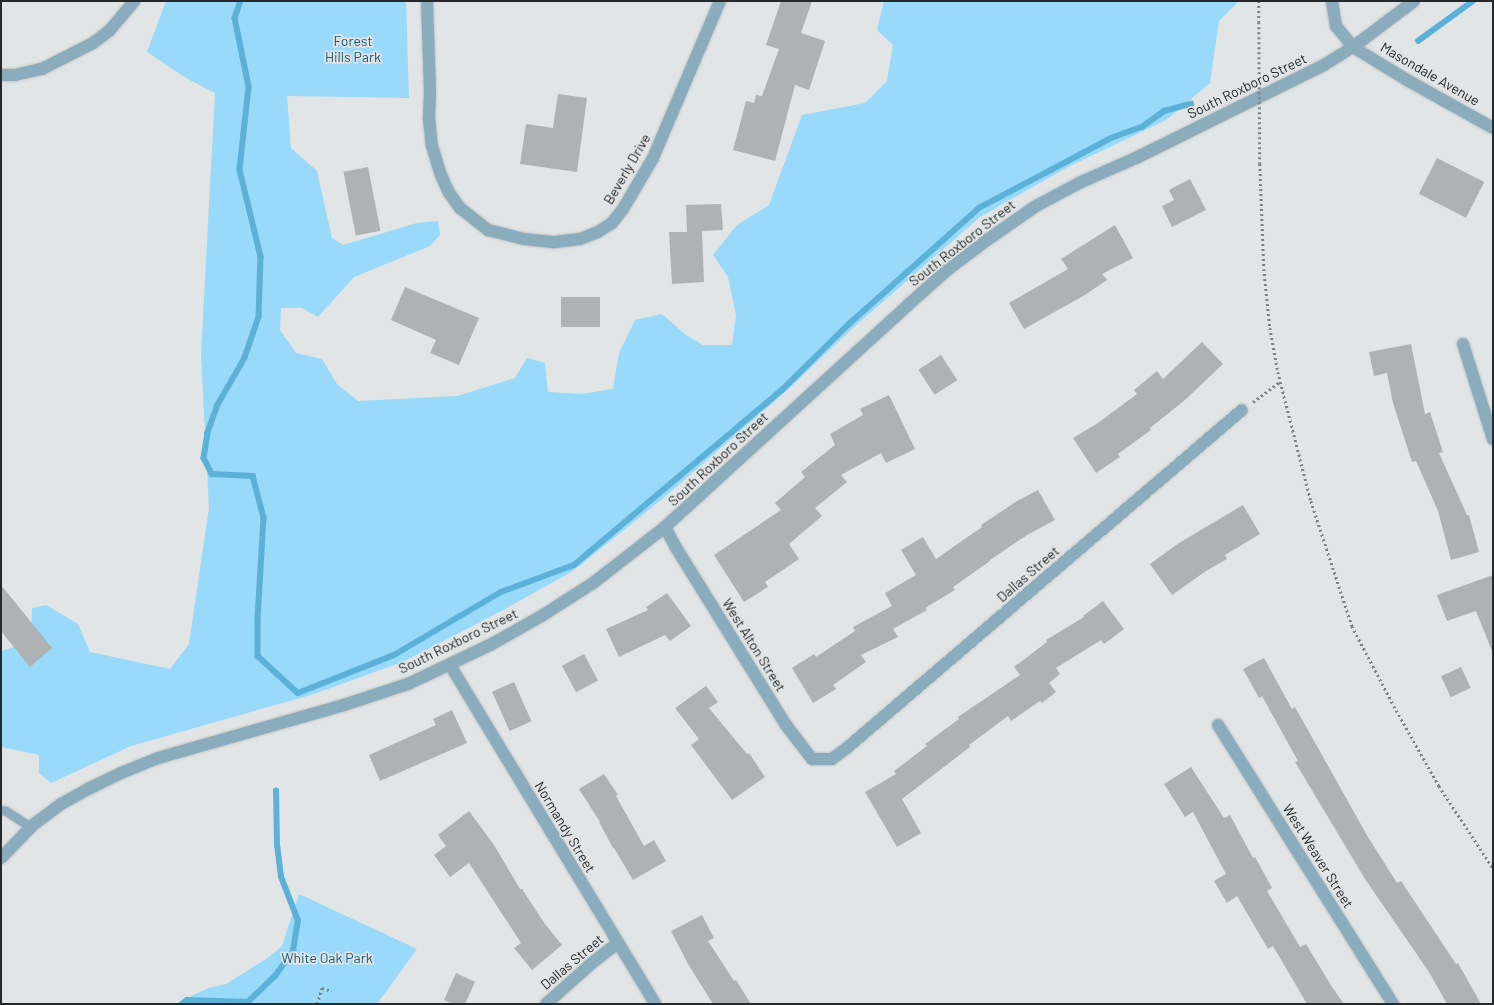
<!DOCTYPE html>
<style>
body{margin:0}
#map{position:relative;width:1494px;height:1005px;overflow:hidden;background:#e1e5e6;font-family:Barlow,sans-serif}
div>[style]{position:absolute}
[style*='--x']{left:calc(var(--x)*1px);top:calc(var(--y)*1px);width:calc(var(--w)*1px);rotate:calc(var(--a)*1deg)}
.green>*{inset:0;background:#99d9f9}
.stream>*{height:5.5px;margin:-2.75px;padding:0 2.75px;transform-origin:2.75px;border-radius:2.75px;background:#5bb1d8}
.building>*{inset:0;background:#afb2b4;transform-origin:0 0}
.path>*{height:2.5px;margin-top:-1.25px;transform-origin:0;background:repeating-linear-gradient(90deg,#7e8182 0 2px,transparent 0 5px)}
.roads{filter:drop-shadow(0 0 1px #c0c3c4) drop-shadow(0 0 1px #c0c3c4)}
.service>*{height:9px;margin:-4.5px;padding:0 4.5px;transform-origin:4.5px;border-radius:4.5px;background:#8aacbd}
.minor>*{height:12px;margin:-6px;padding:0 6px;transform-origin:6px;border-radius:6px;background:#8aacbd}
.tertiary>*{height:12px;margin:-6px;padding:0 6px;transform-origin:6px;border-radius:6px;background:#8aacbd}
.path-bridge>*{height:2.5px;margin-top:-1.25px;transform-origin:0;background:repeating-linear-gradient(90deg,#7e8182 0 2px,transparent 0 5px)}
span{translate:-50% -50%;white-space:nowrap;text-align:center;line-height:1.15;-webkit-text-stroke:3.5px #e1e5e6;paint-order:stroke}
.park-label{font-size:14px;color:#155974}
.street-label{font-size:14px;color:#272829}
.frame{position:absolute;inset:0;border:2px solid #272829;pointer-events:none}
</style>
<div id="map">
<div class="green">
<div style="clip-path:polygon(166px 1px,406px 1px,409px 98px,287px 96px,291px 148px,317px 171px,332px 238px,343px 245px,417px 223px,438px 221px,440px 235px,430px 246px,354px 277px,318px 317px,302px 308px,281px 308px,280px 330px,296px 353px,322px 359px,337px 384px,358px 401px,458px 396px,515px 378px,527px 358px,545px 363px,548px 392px,582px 394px,613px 389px,619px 353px,635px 320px,662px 314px,686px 335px,703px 345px,732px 345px,736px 315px,728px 277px,713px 255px,737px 225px,769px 205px,802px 115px,865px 103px,887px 81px,893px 45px,877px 30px,884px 1px,1239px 1px,1219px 21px,1210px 83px,1166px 120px,1068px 167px,980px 217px,855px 326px,784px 393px,661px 500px,573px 571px,505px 609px,405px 661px,314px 694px,131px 746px,51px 783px,39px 773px,39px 755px,1px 747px,1px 651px,31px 642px,32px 608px,46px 605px,78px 624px,90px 652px,170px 669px,189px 644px,209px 508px,201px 354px,215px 93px,186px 78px,147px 52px)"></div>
<div style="clip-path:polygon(299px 894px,417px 949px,377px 1004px,182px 1004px,193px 995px,209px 988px,226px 984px,269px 957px,282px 946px)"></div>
</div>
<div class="stream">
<div style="--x:241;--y:1;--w:18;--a:109"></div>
<div style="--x:235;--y:18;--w:70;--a:78.5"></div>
<div style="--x:249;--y:87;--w:83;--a:96.2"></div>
<div style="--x:240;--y:170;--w:89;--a:76.4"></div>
<div style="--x:261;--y:257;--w:60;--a:91.9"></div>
<div style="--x:259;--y:317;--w:43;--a:108.9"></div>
<div style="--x:245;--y:358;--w:54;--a:119.9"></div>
<div style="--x:218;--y:405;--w:30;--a:110"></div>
<div style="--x:208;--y:433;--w:25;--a:99"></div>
<div style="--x:204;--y:458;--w:18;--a:63"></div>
<div style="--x:212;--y:474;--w:41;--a:2.8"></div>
<div style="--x:253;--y:476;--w:43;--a:75.3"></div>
<div style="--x:264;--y:518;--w:101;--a:93.4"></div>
<div style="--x:258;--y:619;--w:37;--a:90"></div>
<div style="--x:258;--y:656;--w:54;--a:42.8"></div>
<div style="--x:298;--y:693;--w:103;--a:-21.6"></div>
<div style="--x:394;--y:655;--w:124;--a:-30.5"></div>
<div style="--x:501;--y:592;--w:78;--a:-20.3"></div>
<div style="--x:574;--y:565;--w:272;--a:-40.1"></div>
<div style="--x:782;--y:390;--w:94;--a:-44.6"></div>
<div style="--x:849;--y:324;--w:174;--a:-41.7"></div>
<div style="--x:979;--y:208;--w:149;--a:-27.9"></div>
<div style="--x:1111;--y:138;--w:33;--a:-20"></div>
<div style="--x:1142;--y:127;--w:27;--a:-36"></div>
<div style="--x:1164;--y:111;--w:28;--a:-15"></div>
<div style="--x:1418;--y:41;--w:68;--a:-36"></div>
<div style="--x:182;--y:1004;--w:6;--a:-39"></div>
<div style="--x:187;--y:1000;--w:61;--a:1.9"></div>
<div style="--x:248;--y:1002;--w:37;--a:-44"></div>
<div style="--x:275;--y:976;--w:31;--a:-54"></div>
<div style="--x:293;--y:951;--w:30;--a:-81"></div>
<div style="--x:298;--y:921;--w:47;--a:-111.1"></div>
<div style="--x:281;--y:877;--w:31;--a:-97"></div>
<div style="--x:277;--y:846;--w:55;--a:-91"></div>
</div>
<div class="building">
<div style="clip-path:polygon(781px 1px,812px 1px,801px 33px,825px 41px,809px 90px,795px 85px,775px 161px,733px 150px,746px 101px,754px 103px,756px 95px,762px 96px,779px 49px,766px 45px)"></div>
<div style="clip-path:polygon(558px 94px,587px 98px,577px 172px,520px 164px,526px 124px,553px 128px)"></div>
<div style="left:1437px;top:158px;width:53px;height:40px;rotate:27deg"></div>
<div style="left:368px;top:167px;width:65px;height:25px;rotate:79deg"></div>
<div style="clip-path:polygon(1190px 179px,1206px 210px,1172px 227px,1162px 206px,1174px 200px,1169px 190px)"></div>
<div style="clip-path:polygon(721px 204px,723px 230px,702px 231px,704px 282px,672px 284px,669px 232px,687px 232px,686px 205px)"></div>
<div style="clip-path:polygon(1115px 225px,1133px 258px,1102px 274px,1107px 280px,1085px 295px,1024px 329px,1009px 303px,1068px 269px,1061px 259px)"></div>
<div style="clip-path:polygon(405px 287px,479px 318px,459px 365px,430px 353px,436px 340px,391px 320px)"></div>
<div style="left:561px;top:297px;width:39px;height:30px"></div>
<div style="clip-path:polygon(1202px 342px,1223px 364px,1185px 400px,1150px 428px,1151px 430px,1118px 454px,1120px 457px,1096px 473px,1073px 438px,1098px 423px,1137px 394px,1134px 390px,1157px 371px,1163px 379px)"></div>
<div style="clip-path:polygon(1411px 344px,1425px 414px,1430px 412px,1443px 452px,1439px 453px,1467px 515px,1469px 515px,1479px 552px,1451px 560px,1438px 511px,1416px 461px,1412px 462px,1393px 403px,1387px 373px,1374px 376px,1369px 352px)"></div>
<div style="left:941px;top:355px;width:30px;height:27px;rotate:57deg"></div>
<div style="clip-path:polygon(889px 395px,915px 449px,886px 463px,881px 453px,841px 475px,847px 482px,815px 508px,822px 516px,789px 544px,799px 559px,765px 582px,768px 587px,744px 602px,714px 555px,781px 510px,775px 503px,805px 477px,801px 472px,835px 445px,830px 434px,863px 415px,860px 409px)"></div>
<div style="clip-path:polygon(1038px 490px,1055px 520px,1027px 535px,990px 560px,990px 561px,953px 587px,955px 590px,925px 608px,927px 610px,893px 629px,898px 637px,861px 655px,866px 662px,833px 685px,836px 689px,813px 703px,792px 668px,814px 654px,816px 657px,855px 631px,853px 627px,892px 606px,885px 593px,916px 575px,901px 550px,923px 537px,936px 559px,982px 527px,981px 525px,1017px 501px)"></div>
<div style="clip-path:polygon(1243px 505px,1260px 534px,1225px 555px,1227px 559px,1206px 571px,1172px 595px,1150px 564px,1179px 543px)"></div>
<div style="clip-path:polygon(1493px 575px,1493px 651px,1492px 651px,1476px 611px,1447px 621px,1437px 595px)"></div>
<div style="clip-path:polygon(1px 585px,52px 648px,30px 667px,1px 631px)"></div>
<div style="clip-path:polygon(667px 593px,691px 626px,670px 641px,665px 635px,619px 657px,606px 629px,648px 610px,646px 607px)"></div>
<div style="clip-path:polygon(1103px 601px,1124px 629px,1104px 644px,1101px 640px,1056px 668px,1060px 674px,1049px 683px,1056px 692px,1042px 703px,1040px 701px,1011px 721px,1008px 716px,969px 745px,970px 747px,902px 799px,921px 833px,897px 847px,865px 792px,896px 774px,894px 771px,927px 746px,925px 744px,959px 719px,958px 717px,1020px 675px,1014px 667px,1047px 642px,1046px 640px,1084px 617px,1083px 616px)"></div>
<div style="left:584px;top:654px;width:30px;height:25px;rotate:62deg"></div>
<div style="clip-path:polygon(1264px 658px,1292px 709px,1295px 707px,1368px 837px,1397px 883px,1401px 881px,1456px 964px,1458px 963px,1481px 1004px,1447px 1004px,1429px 972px,1365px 879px,1295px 762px,1298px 761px,1262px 696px,1259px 698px,1243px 669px)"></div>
<div style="left:1461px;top:667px;width:23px;height:22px;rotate:65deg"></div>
<div style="left:514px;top:682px;width:43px;height:24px;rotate:66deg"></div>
<div style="clip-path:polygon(706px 686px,718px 702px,709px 708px,747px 754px,749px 753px,765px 777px,732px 800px,691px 745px,699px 739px,675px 708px)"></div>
<div style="clip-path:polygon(452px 710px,467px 743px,380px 781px,369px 755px,436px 725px,433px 719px)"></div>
<div style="clip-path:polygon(1191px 767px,1224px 818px,1230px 815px,1253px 858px,1255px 857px,1272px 888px,1267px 891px,1300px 947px,1306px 944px,1332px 987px,1344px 1004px,1307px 1004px,1273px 946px,1268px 949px,1237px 896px,1227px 903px,1214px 881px,1226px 874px,1193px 812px,1185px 817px,1164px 784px)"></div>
<div style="clip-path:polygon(604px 774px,618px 795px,616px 796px,644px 846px,654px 840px,666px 861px,633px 880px,614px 848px,613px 848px,599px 822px,600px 822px,579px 789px)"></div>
<div style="clip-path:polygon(469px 811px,494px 845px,520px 889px,522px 889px,545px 924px,562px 945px,532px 970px,514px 948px,521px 943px,469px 863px,450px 877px,434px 855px,446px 846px,438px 835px)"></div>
<div style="clip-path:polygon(702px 915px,714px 938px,708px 941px,734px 981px,736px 980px,751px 1004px,713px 1004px,688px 964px,671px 931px)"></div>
<div style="clip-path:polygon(456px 973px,475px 982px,465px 1004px,453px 1004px,444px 1000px)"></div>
</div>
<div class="path">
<div style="--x:1259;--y:1;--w:21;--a:90"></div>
<div style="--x:1260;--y:164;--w:105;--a:87.8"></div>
<div style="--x:1264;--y:269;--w:59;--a:84.2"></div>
<div style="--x:1270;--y:328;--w:45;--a:79.7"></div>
<div style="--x:1278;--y:372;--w:133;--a:75.7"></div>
<div style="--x:1311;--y:501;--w:132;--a:71.8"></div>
<div style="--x:1352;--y:626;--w:90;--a:62.3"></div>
<div style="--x:1394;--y:706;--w:92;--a:60.6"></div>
<div style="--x:1439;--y:786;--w:98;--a:56.6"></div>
<div style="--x:1253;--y:402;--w:34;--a:-37"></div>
<div style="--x:317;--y:1004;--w:17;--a:-73"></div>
<div style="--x:322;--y:988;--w:10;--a:17"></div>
</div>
<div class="roads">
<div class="service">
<div style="--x:1;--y:810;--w:5;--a:11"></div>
<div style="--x:6;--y:811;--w:30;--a:33"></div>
</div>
<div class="minor">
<div style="--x:427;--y:1;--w:90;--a:88.1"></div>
<div style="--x:430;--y:91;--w:28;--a:92"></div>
<div style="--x:429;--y:119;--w:27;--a:84"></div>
<div style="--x:432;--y:146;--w:30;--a:73"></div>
<div style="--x:441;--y:175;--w:17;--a:66"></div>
<div style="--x:448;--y:191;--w:21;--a:55"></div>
<div style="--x:460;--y:208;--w:36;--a:38"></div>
<div style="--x:488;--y:230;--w:37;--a:14"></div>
<div style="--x:524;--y:239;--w:31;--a:6"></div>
<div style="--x:555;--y:242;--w:25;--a:-7"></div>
<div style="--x:580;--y:239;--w:19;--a:-21"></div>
<div style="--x:598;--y:232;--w:17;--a:-33"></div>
<div style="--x:612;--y:223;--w:18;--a:-52"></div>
<div style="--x:623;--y:209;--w:59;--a:-59.5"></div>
<div style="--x:653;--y:158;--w:171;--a:-66.9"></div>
<div style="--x:1332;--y:1;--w:25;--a:81"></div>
<div style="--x:1336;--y:26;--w:27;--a:51"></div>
<div style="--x:1353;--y:47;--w:63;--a:31.4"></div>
<div style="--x:1407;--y:80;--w:98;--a:29.2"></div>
<div style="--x:1;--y:75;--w:14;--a:0"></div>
<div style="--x:15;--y:75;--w:28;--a:-13"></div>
<div style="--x:42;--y:69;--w:57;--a:-27"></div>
<div style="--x:93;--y:43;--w:21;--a:-37"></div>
<div style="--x:110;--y:30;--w:38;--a:-50"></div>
<div style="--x:1463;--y:344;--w:100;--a:72.5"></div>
<div style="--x:665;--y:527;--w:21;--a:62"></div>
<div style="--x:675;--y:546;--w:211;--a:58.2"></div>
<div style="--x:786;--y:725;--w:43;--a:52.6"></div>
<div style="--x:812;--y:759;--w:20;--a:0"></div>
<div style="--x:832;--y:759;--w:20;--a:-37"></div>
<div style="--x:848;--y:747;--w:518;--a:-40.54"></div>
<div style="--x:450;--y:665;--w:396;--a:58.8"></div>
<div style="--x:1218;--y:725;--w:329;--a:57.9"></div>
<div style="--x:546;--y:1004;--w:62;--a:-41.7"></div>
<div style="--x:592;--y:963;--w:33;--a:-38"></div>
</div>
<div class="tertiary">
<div style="--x:1;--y:858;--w:46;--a:-45.9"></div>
<div style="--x:33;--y:825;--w:35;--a:-37"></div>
<div style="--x:61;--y:804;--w:31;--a:-29"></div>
<div style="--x:88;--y:789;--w:37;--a:-26"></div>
<div style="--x:121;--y:773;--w:40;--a:-22"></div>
<div style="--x:158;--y:758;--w:193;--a:-15.9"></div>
<div style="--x:344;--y:705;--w:67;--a:-18.2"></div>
<div style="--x:408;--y:684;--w:93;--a:-25.5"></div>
<div style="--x:492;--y:644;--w:59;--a:-29.6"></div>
<div style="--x:543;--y:615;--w:59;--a:-32.6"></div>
<div style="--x:593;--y:583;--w:91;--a:-37.9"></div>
<div style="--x:665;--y:527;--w:329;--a:-42.4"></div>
<div style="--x:908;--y:305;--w:51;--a:-41.8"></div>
<div style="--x:946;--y:271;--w:51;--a:-37.1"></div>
<div style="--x:987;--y:240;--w:60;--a:-34.8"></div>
<div style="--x:1036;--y:206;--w:49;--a:-28.1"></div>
<div style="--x:1079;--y:183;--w:62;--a:-23.7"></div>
<div style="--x:1136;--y:158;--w:210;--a:-26.3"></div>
<div style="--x:1324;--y:65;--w:34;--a:-32"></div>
<div style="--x:1353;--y:47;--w:76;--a:-37"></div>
</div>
</div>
<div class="path-bridge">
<div style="--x:1259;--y:22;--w:142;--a:89.6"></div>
</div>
<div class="park-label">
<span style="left:353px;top:49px">Forest<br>Hills Park</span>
<span style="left:327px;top:958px">White Oak Park</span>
</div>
<div class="street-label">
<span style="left:1430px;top:74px;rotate:30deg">Masondale Avenue</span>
<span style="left:1247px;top:86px;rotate:-26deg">South Roxboro Street</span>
<span style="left:627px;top:169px;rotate:-60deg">Beverly Drive</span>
<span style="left:962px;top:243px;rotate:-38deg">South Roxboro Street</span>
<span style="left:718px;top:459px;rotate:-43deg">South Roxboro Street</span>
<span style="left:1028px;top:574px;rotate:-41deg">Dallas Street</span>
<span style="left:458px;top:641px;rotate:-26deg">South Roxboro Street</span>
<span style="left:754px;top:645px;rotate:58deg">West Alton Street</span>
<span style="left:565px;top:827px;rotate:59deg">Normandy Street</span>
<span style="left:1318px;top:856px;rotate:58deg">West Weaver Street</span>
<span style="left:572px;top:962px;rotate:-40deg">Dallas Street</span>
</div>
<div class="frame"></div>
</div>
